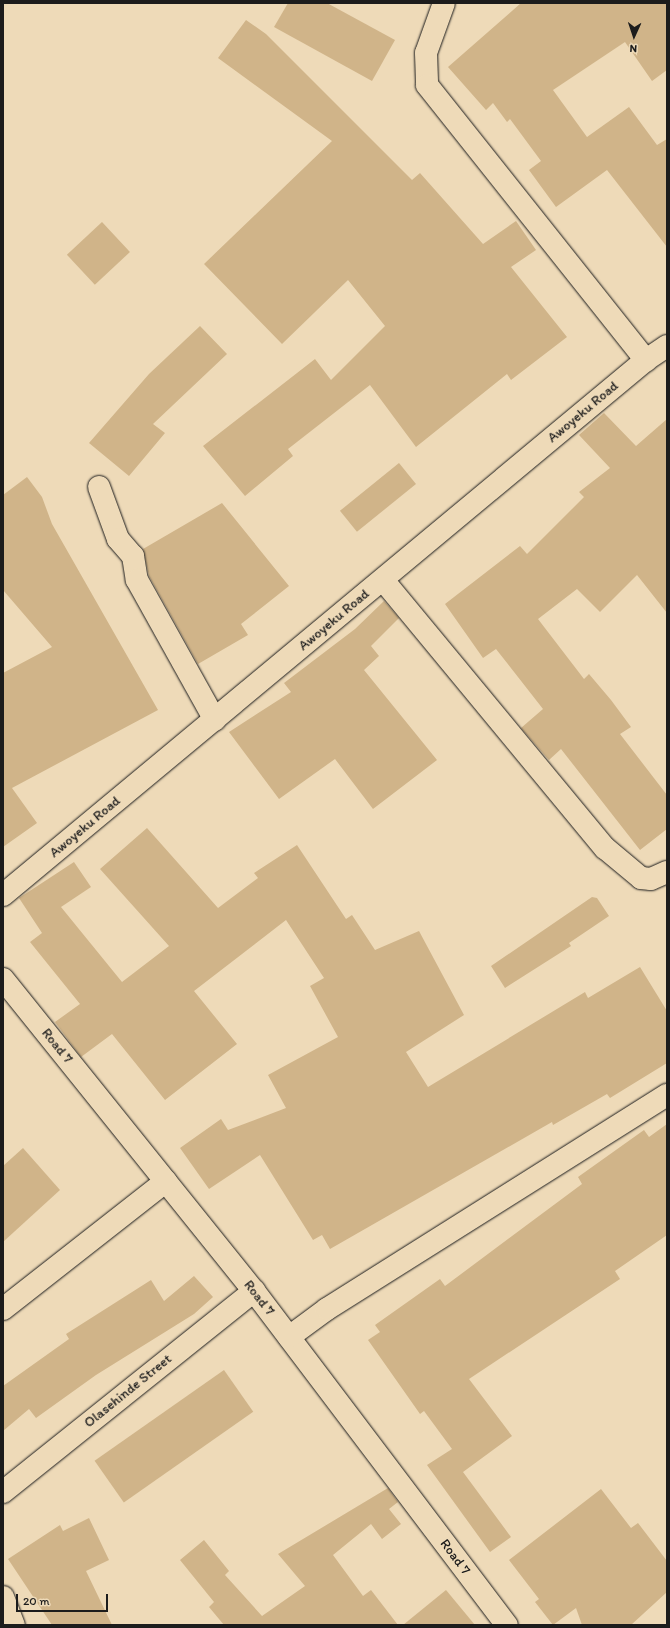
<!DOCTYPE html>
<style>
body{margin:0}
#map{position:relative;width:670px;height:1628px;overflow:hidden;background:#eedab8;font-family:Itim,sans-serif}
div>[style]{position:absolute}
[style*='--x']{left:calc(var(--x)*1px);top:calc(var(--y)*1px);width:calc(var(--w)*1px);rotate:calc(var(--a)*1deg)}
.building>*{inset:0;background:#d0b489;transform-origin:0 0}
.roads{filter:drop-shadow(0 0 1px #1c1c1c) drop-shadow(0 0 1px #1c1c1c)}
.minor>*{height:22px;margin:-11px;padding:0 11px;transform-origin:11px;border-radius:11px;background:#eedab8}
span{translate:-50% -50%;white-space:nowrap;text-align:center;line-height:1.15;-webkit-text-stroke:3.5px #eedab8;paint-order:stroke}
.street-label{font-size:14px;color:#1c1c1c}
.frame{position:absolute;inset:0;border:4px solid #1c1c1c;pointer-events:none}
.north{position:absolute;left:614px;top:16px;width:40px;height:40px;-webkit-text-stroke:3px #eedab8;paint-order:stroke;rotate:183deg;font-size:11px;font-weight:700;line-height:16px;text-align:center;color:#1c1c1c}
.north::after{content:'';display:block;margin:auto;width:14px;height:18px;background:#1c1c1c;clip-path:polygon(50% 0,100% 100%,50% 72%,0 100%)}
.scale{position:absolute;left:16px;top:1594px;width:92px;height:18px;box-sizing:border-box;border:2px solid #1c1c1c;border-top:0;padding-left:5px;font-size:12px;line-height:14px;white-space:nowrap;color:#1c1c1c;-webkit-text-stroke:3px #eedab8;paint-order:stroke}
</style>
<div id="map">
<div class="building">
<div style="clip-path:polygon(288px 3px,327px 3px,395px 40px,372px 81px,274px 27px)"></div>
<div style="clip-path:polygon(521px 3px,667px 3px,667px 70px,652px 81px,625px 42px,553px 90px,587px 137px,629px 107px,657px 145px,667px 139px,667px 247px,607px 170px,556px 207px,529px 170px,541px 161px,510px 119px,507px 122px,493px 103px,486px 110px,448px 67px)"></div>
<div style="clip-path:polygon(246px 20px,266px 34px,412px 180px,420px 173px,483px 244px,516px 221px,536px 250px,511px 267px,567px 337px,511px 380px,507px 374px,416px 447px,370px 385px,288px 449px,293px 456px,245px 496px,203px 446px,315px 359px,331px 380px,385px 326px,348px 280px,282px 344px,204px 264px,332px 141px,218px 58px)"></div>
<div style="left:102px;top:222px;width:41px;height:48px;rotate:47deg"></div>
<div style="clip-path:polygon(200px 326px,227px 354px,153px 424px,165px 433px,129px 476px,89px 443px,149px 374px)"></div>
<div style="clip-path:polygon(604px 413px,636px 446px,667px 419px,667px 613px,637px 575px,600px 612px,577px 589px,538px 619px,584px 679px,589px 674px,611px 700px,631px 727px,620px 734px,667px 795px,667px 829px,640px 850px,561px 749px,549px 760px,521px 728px,543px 709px,496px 649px,483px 658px,445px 604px,520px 546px,527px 554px,584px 497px,579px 492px,610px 468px,579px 435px)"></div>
<div style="left:399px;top:463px;width:27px;height:76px;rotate:51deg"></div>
<div style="clip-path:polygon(27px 477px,42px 497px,52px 524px,158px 710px,12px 788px,37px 823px,3px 847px,3px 673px,52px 647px,3px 590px,3px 495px)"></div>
<div style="clip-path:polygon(222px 503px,289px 586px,241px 624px,248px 635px,198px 664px,149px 576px,143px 549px)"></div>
<div style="clip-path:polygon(384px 601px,399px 618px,371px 646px,379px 656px,364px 670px,437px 760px,373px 809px,335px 759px,279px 799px,229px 732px,291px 692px,284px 683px,355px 629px)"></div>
<div style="clip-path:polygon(147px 828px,218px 908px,258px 878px,254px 873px,297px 845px,346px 919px,352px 915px,375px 950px,419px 931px,464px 1015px,406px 1052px,428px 1087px,585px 992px,588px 998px,640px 967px,667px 1011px,667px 1063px,610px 1098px,607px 1094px,553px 1125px,552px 1122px,330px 1249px,322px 1235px,313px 1240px,260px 1155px,209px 1189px,180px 1148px,221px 1119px,228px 1130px,286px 1108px,268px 1075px,338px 1037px,310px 986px,324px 978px,286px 920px,194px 991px,237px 1044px,165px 1100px,112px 1034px,81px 1057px,55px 1022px,80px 1004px,30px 942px,42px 933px,19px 898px,74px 862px,91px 887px,61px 907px,122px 982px,169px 946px,100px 869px)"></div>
<div style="clip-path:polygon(592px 897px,597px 898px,609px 916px,569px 943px,571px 946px,505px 988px,491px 966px)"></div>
<div style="clip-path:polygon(667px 1124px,667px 1235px,615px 1271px,620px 1279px,469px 1379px,512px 1436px,463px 1472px,511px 1537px,490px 1552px,427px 1465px,452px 1449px,424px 1411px,420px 1414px,368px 1340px,380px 1332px,375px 1325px,440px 1279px,445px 1286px,582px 1184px,578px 1177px,644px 1130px,649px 1137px)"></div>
<div style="clip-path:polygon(23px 1148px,60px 1190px,3px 1242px,3px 1166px)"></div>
<div style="clip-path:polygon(194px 1276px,213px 1297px,194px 1314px,96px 1375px,36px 1418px,29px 1409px,3px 1431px,3px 1386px,69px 1339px,66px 1334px,151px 1280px,164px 1301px)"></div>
<div style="left:224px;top:1370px;width:51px;height:158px;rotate:55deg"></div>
<div style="clip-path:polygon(388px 1488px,398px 1502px,389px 1509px,401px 1524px,382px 1539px,371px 1524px,333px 1555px,363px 1596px,371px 1590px,398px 1625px,224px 1625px,209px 1607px,214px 1602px,180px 1560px,204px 1540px,229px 1571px,225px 1575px,262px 1616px,305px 1586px,278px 1554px)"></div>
<div style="clip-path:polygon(601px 1489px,631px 1528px,638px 1523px,667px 1561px,667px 1592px,631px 1625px,582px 1625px,576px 1608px,553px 1625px,535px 1602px,539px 1599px,509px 1560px)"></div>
<div style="clip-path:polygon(89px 1518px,109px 1560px,86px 1571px,112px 1625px,52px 1625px,8px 1559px,60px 1525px,63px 1531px)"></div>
<div style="clip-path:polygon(446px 1590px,475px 1625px,403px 1625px)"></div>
</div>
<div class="roads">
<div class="minor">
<div style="--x:444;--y:3;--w:53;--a:109.8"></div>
<div style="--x:426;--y:53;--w:32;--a:88"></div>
<div style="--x:427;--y:85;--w:352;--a:51.5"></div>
<div style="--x:99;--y:487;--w:55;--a:69.9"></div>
<div style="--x:118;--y:539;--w:23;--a:49"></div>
<div style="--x:133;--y:556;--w:24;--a:81"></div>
<div style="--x:137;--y:580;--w:160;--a:60.9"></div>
<div style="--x:383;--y:580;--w:348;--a:50.4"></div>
<div style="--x:605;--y:848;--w:47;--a:39.8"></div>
<div style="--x:641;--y:878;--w:10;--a:6"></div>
<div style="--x:651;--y:879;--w:17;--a:-24"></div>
<div style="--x:3;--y:895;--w:836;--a:-39.76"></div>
<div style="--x:646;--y:360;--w:25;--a:-34"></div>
<div style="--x:3;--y:979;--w:400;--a:51.2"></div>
<div style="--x:254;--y:1291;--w:419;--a:52.9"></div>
<div style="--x:3;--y:1309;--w:207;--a:-38.1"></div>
<div style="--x:289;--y:1337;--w:47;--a:-36.4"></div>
<div style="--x:327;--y:1309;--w:402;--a:-32.2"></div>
<div style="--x:3;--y:1492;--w:322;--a:-38.7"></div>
<div style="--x:3;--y:1597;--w:30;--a:69"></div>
</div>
</div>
<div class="street-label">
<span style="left:583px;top:412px;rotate:-40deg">Awoyeku Road</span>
<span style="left:334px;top:620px;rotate:-40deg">Awoyeku Road</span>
<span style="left:85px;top:827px;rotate:-40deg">Awoyeku Road</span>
<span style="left:57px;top:1046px;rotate:51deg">Road 7</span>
<span style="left:259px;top:1298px;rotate:52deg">Road 7</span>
<span style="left:128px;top:1391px;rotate:-39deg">Olasehinde Street</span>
<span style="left:455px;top:1557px;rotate:53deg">Road 7</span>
</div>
<div class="frame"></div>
<div class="north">N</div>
<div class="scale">20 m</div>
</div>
